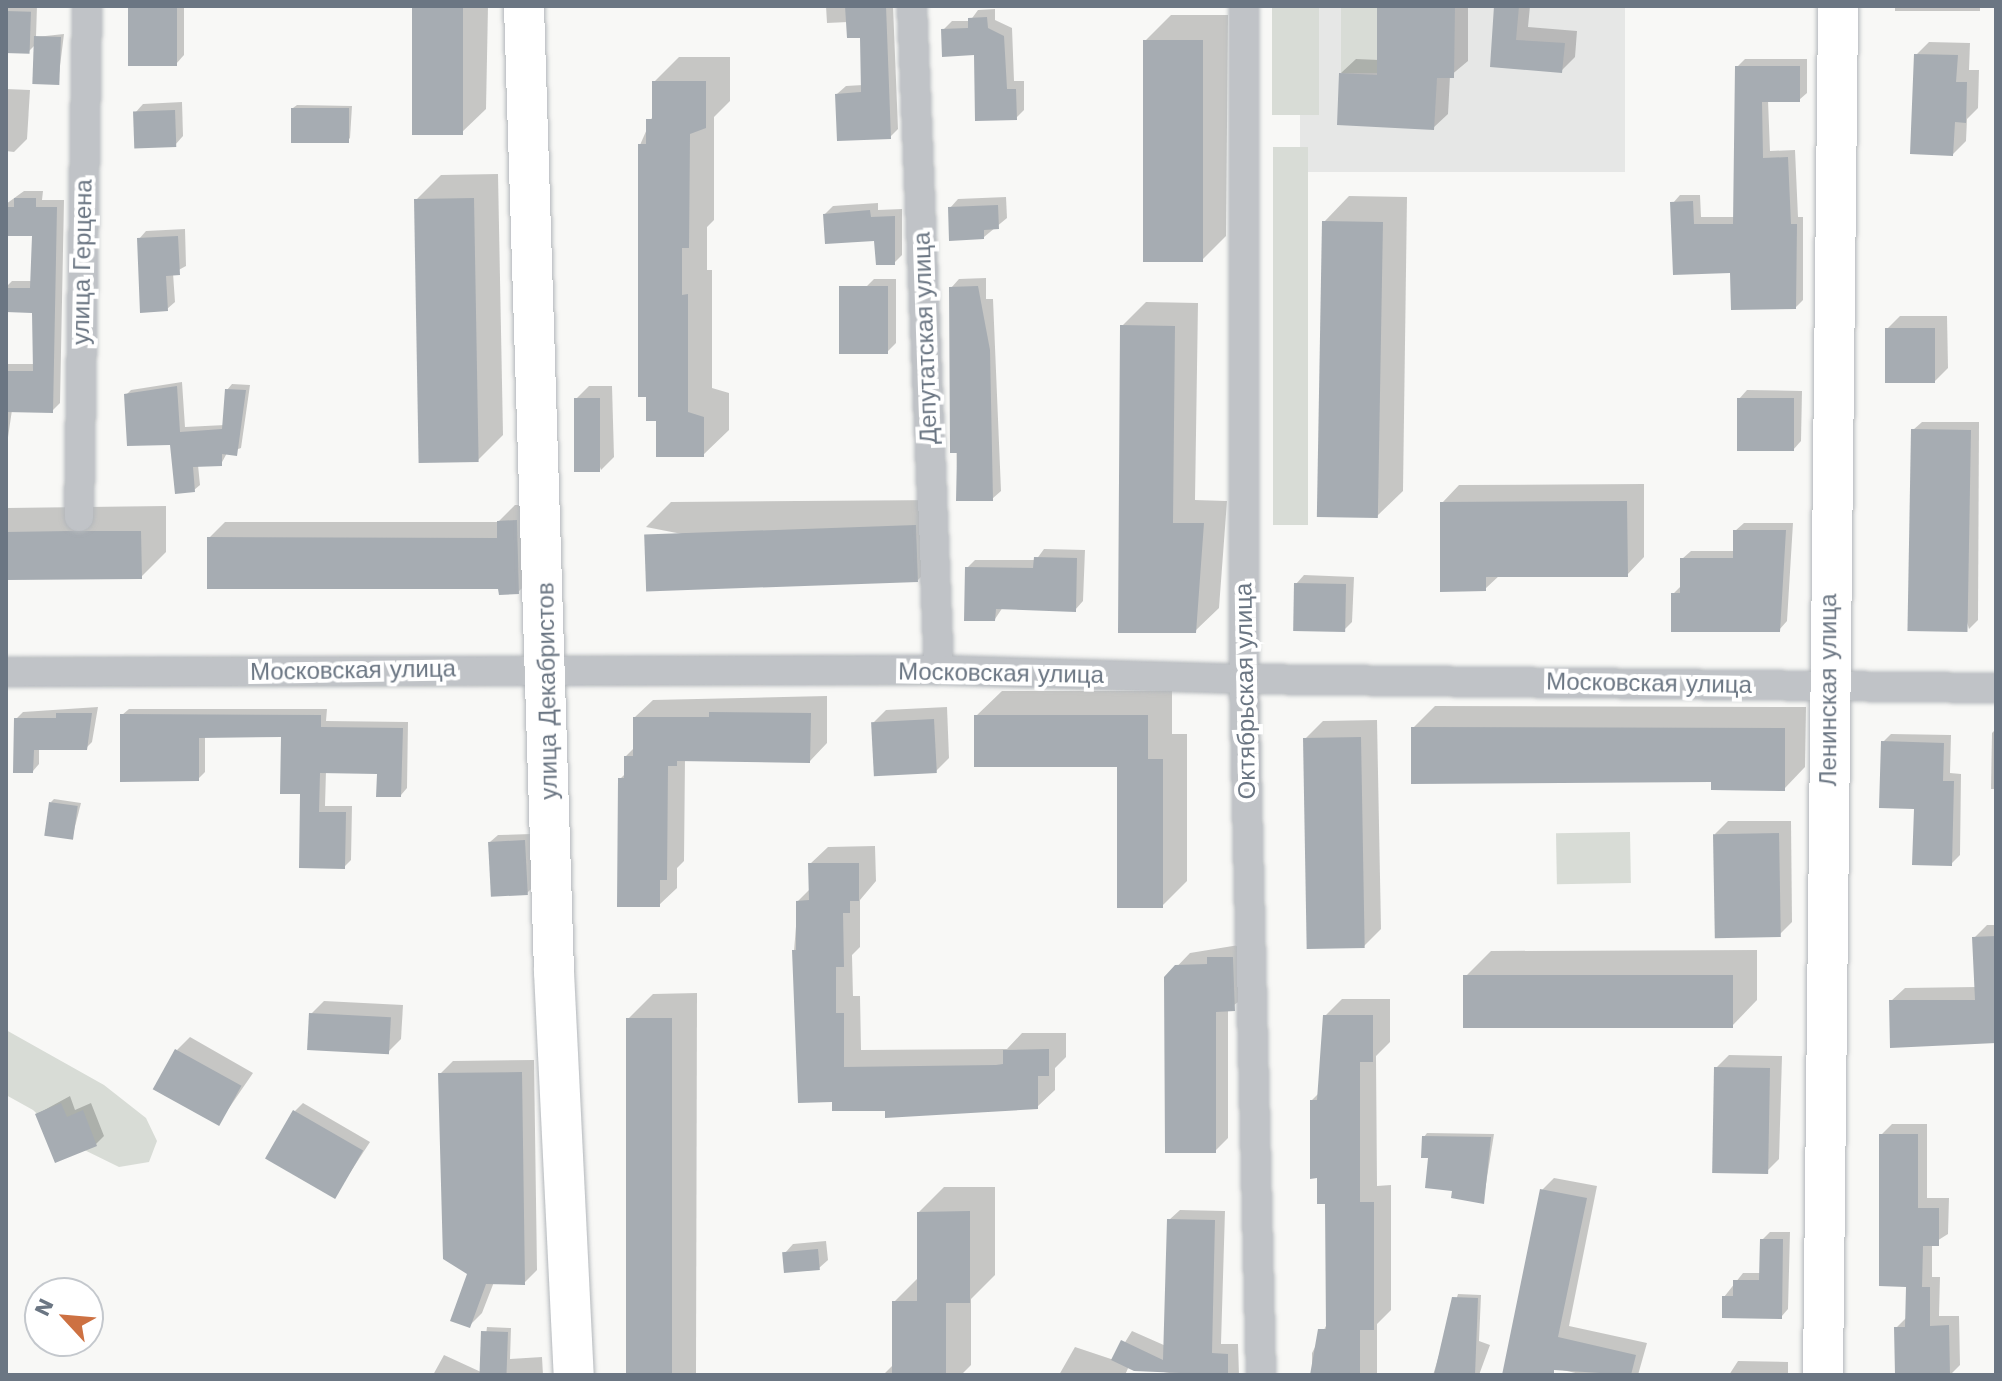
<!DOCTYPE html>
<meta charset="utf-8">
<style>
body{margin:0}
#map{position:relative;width:2002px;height:1381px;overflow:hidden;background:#f8f8f6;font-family:"Work Sans",sans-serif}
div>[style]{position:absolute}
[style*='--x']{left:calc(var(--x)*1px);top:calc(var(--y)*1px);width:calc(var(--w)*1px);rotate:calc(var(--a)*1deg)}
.built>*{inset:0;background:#e6e7e6;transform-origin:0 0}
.green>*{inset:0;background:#d8dcd6;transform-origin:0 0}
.shadow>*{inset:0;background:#0003;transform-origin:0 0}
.building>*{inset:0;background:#a6acb2;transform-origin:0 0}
.roads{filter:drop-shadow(0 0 2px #b3b7bb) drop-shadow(0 0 2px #b3b7bb)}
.street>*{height:28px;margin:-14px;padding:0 14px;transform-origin:14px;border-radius:14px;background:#c0c3c7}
.secondary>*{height:40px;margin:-20px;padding:0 20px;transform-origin:20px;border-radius:20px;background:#fff}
span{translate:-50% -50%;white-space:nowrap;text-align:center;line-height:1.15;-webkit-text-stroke:8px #fff;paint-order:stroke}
.street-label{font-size:24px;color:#6b7683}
.frame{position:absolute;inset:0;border:8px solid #6b7683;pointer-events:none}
.north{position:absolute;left:24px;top:1277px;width:80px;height:80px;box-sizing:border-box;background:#fff;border:2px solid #c4c8cd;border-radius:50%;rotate:296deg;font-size:22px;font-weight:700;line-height:32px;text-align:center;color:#6b7683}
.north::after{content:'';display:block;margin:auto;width:28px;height:36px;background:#cd7142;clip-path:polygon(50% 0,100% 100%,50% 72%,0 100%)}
</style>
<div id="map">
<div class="built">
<div style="left:1300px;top:6px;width:325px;height:166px"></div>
</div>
<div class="green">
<div style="left:1272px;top:6px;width:47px;height:109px"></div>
<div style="left:1341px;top:6px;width:36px;height:67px"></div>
<div style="left:1273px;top:147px;width:35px;height:378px"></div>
<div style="left:1630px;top:832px;width:51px;height:74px;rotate:89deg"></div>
<div style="clip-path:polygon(6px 1030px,104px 1085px,146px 1118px,157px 1141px,149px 1162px,119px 1167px,64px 1140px,33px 1110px,6px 1095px)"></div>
</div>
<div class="shadow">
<div style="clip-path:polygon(6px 6px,37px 6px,36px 37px,64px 34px,58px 82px,36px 44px,29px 51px,6px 51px)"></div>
<div style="clip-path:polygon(130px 6px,184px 6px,184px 55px,176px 64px)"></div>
<div style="clip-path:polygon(414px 6px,488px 6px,486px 109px,460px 134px)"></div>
<div style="clip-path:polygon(826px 6px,893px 6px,898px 129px,890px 137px,837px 94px,846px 86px,863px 85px,861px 36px,848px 22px,827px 23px)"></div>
<div style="clip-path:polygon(1379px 6px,1468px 6px,1468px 61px,1450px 76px,1448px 114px,1433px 128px,1341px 73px,1356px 59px,1379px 60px)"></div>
<div style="clip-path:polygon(1496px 6px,1530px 6px,1528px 27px,1577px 31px,1575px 57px,1562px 70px,1492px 65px)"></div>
<div style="left:1895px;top:6px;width:85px;height:5px"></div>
<div style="clip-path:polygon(995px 9px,995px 20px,1012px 28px,1014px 81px,1024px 81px,1024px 110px,1016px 118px,976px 53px,943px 30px,952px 21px,970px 21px,978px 10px)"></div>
<div style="clip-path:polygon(1171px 15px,1228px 15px,1226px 236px,1201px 261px,1145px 41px)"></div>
<div style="clip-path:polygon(1929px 42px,1970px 43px,1969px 70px,1979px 70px,1978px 108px,1967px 119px,1966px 141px,1953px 154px,1916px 55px)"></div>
<div style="clip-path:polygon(679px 57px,730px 57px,730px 101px,714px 117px,714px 220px,707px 227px,707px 270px,712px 270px,712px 388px,729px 393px,729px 430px,703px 455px,658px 419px,640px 145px,654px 113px,654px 82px)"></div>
<div style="clip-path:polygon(1745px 59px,1807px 59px,1807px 93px,1799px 100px,1768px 100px,1770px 151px,1795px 150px,1798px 217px,1803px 217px,1803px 300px,1796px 307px,1732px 271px,1673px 203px,1680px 195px,1700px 195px,1701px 217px,1735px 217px,1737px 67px)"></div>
<div style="clip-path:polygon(6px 89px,30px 90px,27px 139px,14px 152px,6px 151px)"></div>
<div style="clip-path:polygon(182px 102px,183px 136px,175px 145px,135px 113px,143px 104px)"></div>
<div style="clip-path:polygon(297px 105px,352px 106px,350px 138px,346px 142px,293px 108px)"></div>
<div style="clip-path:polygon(498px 174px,503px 435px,478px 460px,416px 200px,441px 175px)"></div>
<div style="clip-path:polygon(24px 191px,43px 191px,42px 200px,64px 200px,60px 403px,52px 411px,12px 410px,6px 451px,6px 364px,35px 364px,34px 311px,6px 310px,6px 287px,12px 281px,33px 281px,34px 234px,6px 234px,6px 204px)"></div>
<div style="clip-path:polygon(1349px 196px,1407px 197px,1403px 491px,1377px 516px,1324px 222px)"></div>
<div style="clip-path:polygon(1006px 197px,1007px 218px,984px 237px,950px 208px,958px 199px)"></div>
<div style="clip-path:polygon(878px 203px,878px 210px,902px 209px,902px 255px,894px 263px,876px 239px,825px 214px,833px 206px)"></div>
<div style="clip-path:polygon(185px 229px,186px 266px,173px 273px,175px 302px,167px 309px,139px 239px,146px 231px)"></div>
<div style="clip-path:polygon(986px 278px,986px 299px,993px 299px,1001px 491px,992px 499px,958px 499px,951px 288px,959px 279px)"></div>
<div style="clip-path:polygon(874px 279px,896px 279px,896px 343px,887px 352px,841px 294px,849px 286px,867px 286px)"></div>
<div style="clip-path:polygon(1146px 302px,1198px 303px,1195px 500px,1227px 501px,1219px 608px,1195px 631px,1122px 326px)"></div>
<div style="clip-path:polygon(1900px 316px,1947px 316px,1948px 368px,1935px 381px,1887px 329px)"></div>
<div style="clip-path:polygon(182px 382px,185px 427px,225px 425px,227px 390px,232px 384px,250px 385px,241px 448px,227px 453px,221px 464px,198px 465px,200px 485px,194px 490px,172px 443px,126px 395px,131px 390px)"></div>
<div style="clip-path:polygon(589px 386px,612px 386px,614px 457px,601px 470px,576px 399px)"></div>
<div style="clip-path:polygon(1747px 390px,1802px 391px,1801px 441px,1793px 450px,1739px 399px)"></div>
<div style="clip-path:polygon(1922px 422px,1979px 422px,1978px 620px,1969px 629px,1913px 430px)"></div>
<div style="clip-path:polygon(1644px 484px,1644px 557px,1627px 575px,1500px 575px,1485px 589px,1442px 503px,1459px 485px)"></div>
<div style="clip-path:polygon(941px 500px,943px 554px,918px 580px,646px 527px,671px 502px)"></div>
<div style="clip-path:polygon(515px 505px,533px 505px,535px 576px,518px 592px,209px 538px,225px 522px,498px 522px)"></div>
<div style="clip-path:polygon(166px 506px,166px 552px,141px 577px,6px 578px,6px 508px)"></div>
<div style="clip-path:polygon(1744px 523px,1793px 523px,1787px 621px,1779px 630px,1673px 594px,1682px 585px,1682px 559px,1691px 551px,1735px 551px,1735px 531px)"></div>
<div style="clip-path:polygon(1044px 549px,1085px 550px,1083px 601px,1075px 610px,1003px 607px,995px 619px,967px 568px,975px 560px,1036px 560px)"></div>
<div style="clip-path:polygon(1304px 575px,1354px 577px,1352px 622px,1344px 630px,1296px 584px)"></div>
<div style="clip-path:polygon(1002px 691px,1172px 691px,1172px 734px,1187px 734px,1187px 881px,1162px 906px,1119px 765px,976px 716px)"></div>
<div style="clip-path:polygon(827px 696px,827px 743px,810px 761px,685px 759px,684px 861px,677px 868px,677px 888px,659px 905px,620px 779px,626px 773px,626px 756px,635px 747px,635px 717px,653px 700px)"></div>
<div style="clip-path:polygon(1435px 706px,1806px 707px,1805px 767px,1784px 789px,1413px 728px)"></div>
<div style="clip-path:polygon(98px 707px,92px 742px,86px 748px,39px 748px,39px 764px,33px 771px,16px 719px,23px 712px)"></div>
<div style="clip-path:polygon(947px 707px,949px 758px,936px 771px,873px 723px,886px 710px)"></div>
<div style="clip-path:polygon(129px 709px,327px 709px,326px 721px,408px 722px,407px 788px,401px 795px,379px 772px,326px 771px,325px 806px,352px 806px,351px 860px,344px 867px,302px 792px,283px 735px,205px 736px,205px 772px,198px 779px,122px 715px)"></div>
<div style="clip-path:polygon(1377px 720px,1381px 929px,1364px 946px,1305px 739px,1323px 721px)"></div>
<div style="clip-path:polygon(1996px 729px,1996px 789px,1991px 789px,1992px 733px)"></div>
<div style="clip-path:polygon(1891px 734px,1951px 735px,1950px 773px,1961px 774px,1960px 855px,1951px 864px,1883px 742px)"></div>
<div style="clip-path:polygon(54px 799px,81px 803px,72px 838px,51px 802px)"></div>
<div style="clip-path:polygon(1728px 821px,1791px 821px,1792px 922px,1779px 935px,1715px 834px)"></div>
<div style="clip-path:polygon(531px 834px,535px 885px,527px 893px,490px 842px,498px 835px)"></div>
<div style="clip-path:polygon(875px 846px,876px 881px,860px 900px,860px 947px,852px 955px,853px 996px,860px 996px,861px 1050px,1007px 1049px,1022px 1033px,1066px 1033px,1066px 1057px,1055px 1068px,1055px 1090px,1037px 1107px,887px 1116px,887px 1109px,834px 1100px,794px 951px,798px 901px,811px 888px,810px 864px,828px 847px)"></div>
<div style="clip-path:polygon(1987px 925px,1996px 925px,1996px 1041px,1891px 1001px,1905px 988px,1976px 987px,1974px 938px)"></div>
<div style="clip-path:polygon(1245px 944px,1247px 996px,1228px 1009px,1228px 1138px,1215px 1151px,1166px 978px,1190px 953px)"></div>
<div style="clip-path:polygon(1757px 950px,1757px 1000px,1732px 1026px,1465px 977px,1491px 951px)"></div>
<div style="clip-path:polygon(697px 993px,696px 1375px,628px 1375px,628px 1019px,653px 994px)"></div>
<div style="clip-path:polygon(1342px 999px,1390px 999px,1390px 1042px,1376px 1056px,1377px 1186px,1391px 1185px,1391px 1310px,1377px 1324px,1377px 1375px,1312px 1375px,1312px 1353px,1328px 1322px,1327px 1202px,1312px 1100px,1319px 1093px,1325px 1016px)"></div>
<div style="clip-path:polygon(324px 1001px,403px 1005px,401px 1039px,388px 1052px,311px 1014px)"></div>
<div style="clip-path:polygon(190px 1037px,253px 1073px,218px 1124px,177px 1050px)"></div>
<div style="clip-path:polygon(1729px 1055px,1782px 1056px,1779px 1159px,1766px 1172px,1716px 1068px)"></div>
<div style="clip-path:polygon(534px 1060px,537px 1270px,524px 1283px,494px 1282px,482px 1313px,469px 1326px,469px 1273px,440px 1074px,453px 1061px)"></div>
<div style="clip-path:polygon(70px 1096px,75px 1110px,91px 1103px,104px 1136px,96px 1144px,37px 1114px)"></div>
<div style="clip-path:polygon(303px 1103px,370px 1142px,334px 1197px,295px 1111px)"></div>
<div style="clip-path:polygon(1892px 1124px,1927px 1124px,1927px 1198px,1949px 1198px,1948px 1234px,1932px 1244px,1932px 1277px,1940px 1277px,1939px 1316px,1959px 1316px,1960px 1365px,1950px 1375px,1897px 1375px,1896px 1328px,1907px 1317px,1908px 1285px,1881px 1135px)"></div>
<div style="clip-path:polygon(1427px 1133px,1494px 1134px,1483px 1202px,1454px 1189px,1431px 1156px,1424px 1137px)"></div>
<div style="clip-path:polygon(1554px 1178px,1597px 1186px,1569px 1326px,1647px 1343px,1638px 1375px,1584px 1375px,1507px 1357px,1542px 1190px)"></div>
<div style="clip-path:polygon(944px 1187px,995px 1187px,995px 1275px,971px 1299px,971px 1365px,961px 1375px,883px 1375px,894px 1364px,894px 1302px,919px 1277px,919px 1212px)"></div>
<div style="clip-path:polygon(1180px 1210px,1225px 1211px,1221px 1344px,1238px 1344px,1239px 1375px,1181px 1375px,1129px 1366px,1125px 1375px,1059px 1375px,1075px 1347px,1114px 1360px,1132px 1331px,1166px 1346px,1169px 1220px)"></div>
<div style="clip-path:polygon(1770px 1232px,1790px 1232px,1788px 1309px,1781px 1317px,1724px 1297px,1743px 1273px,1762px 1273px,1762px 1240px)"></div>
<div style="clip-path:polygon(826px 1241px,828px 1260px,819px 1268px,785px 1253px,793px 1244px)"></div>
<div style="clip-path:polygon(1458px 1294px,1481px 1295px,1479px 1341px,1490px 1345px,1479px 1375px,1433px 1375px)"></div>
<div style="clip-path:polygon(487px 1327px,511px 1328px,510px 1359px,542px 1357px,543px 1375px,433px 1375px,444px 1355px,481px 1372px)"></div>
<div style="clip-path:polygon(1738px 1361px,1788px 1362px,1788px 1375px,1729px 1375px)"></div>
</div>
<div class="building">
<div style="left:128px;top:6px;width:49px;height:60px"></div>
<div style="left:412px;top:6px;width:51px;height:129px"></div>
<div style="clip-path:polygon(845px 6px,886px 6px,891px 139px,837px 141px,835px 94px,861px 92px,860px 38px,847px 38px)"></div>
<div style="clip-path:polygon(1377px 6px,1455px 6px,1454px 78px,1437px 78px,1434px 130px,1337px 125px,1339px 73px,1377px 75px)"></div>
<div style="clip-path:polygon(1494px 6px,1519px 6px,1516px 40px,1565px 43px,1562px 73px,1490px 67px)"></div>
<div style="left:6px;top:11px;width:25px;height:42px;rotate:2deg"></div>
<div style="clip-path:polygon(987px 17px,988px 28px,1004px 36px,1007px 89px,1016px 89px,1017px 120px,975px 121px,974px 55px,942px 57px,941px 29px,968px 28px,968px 18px)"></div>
<div style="left:34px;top:36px;width:27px;height:48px;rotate:2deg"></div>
<div style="left:1143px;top:40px;width:60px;height:222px"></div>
<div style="clip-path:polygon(1914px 54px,1958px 55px,1956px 82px,1967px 82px,1966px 123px,1955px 122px,1953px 156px,1910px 154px)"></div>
<div style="clip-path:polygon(1735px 66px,1800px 66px,1800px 102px,1762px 102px,1763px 158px,1788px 157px,1791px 224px,1797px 224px,1796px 309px,1731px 310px,1730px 273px,1673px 275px,1670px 202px,1693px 201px,1694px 224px,1733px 224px)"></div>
<div style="clip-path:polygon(652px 81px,706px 81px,706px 128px,690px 134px,689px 248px,682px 248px,682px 295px,688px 294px,688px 412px,704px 417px,704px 457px,656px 457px,656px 421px,646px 421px,646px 397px,638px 397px,638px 144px,646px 144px,646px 119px,652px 119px)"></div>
<div style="left:291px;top:108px;width:58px;height:35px"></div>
<div style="left:175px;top:110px;width:37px;height:42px;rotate:88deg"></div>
<div style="clip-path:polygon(14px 198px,36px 198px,36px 207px,57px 207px,53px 413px,6px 412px,6px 371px,33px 371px,32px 313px,6px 312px,6px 288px,30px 288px,32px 236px,6px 236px,6px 207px,14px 207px)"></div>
<div style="left:474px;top:198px;width:264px;height:60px;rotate:89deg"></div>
<div style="clip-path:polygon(998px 205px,999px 229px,984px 230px,984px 239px,949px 241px,948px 207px)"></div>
<div style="clip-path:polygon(870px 210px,871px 217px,895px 216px,895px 265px,876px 265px,874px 241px,825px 244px,823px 214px)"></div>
<div style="left:1322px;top:221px;width:61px;height:296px;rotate:1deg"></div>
<div style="clip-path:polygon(178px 236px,180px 275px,166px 276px,168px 311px,140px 313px,137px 238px)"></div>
<div style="left:888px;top:286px;width:68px;height:49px;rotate:90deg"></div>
<div style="clip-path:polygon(978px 286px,990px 350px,993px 501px,956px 501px,957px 453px,950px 453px,949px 287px)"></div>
<div style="clip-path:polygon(1120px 325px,1175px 326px,1173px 523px,1204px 523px,1196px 633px,1118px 633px)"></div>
<div style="left:1935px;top:328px;width:55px;height:50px;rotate:90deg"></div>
<div style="clip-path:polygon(177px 386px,180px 432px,222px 429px,225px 389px,246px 390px,237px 456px,222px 454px,222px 466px,193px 467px,195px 492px,175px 494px,170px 445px,127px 446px,124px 394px)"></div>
<div style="left:574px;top:398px;width:26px;height:74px"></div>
<div style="left:1737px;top:398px;width:57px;height:53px"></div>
<div style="left:1911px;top:429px;width:60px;height:202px;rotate:1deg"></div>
<div style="clip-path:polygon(1627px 501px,1628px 577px,1486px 577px,1486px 591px,1440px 592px,1440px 502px)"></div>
<div style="clip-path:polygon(517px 520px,519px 594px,499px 595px,498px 589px,207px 589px,207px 537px,497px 538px,497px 521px)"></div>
<div style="left:916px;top:525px;width:57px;height:272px;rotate:88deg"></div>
<div style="clip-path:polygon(1733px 530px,1786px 530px,1780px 632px,1671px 632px,1671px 593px,1680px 593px,1680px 558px,1733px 558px)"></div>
<div style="clip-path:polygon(70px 531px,141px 531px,142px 579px,6px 580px,6px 532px)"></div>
<div style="clip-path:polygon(1034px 557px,1077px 558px,1076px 612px,996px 609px,995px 621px,964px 621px,965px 567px,1033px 568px)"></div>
<div style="left:1294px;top:583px;width:52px;height:48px;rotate:1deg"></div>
<div style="clip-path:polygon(709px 712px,811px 713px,810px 763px,677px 761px,677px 766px,668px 766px,667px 880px,660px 880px,660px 907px,617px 907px,618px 778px,624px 778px,624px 756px,633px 756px,633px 717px,709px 717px)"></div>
<div style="clip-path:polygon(56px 713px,92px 713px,87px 750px,34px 750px,33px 773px,13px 773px,14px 718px,56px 718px)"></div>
<div style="clip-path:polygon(120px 714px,321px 715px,321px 727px,403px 728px,401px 797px,376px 797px,377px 774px,320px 773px,319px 812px,346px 812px,345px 869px,299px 868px,300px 794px,280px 794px,281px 737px,199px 738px,199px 781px,120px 782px)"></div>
<div style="clip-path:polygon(974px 715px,1148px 715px,1148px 759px,1163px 759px,1163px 908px,1117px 908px,1117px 767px,974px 767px)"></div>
<div style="left:934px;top:719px;width:54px;height:63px;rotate:87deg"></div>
<div style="clip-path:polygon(1411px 727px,1785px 728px,1785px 791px,1711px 790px,1711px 782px,1411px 784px)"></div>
<div style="left:1361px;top:737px;width:211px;height:58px;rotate:89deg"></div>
<div style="clip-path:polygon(1881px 741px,1944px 743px,1943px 781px,1954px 781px,1952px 866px,1912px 865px,1914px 809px,1879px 808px)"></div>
<div style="left:49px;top:802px;width:29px;height:34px;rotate:8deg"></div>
<div style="left:1779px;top:833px;width:104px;height:66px;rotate:89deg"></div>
<div style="left:525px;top:840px;width:55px;height:37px;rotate:87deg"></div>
<div style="clip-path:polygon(808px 863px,859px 863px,859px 901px,850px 901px,850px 913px,843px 913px,844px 967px,836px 967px,836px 1013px,844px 1013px,844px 1067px,996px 1065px,1003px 1064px,1003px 1050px,1049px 1049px,1049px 1076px,1038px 1076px,1038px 1109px,885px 1118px,885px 1111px,832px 1111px,832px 1102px,798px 1103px,792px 950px,796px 950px,796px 901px,809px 900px)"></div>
<div style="clip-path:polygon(1996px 936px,1996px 1043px,1890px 1048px,1889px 1000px,1975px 1000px,1972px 937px)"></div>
<div style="clip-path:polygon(1207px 957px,1233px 957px,1235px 1011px,1216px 1012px,1216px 1153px,1165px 1153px,1164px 977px,1175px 965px,1207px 964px)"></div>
<div style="left:1733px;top:975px;width:53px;height:270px;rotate:90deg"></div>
<div style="left:309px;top:1013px;width:82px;height:37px;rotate:3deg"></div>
<div style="clip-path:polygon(1323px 1015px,1373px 1015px,1373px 1062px,1360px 1062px,1360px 1202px,1374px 1202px,1374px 1330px,1360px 1330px,1360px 1375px,1310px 1375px,1318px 1329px,1326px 1329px,1325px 1204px,1317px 1204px,1317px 1178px,1310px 1179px,1310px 1100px,1317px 1100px)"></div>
<div style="left:672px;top:1018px;width:357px;height:46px;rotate:90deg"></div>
<div style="left:175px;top:1049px;width:76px;height:46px;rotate:29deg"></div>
<div style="left:1714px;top:1067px;width:56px;height:106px;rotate:1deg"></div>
<div style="clip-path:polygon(522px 1072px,525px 1285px,486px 1284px,470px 1328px,450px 1321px,467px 1274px,443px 1259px,438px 1073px)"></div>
<div style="clip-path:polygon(61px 1103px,67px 1117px,83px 1110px,97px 1146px,55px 1163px,35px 1114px)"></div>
<div style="left:293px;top:1110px;width:81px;height:56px;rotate:30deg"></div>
<div style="clip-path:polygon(1879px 1134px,1918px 1134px,1918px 1208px,1939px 1208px,1939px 1246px,1923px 1246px,1922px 1287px,1930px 1287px,1930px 1326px,1949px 1325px,1950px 1375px,1895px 1375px,1894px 1327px,1905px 1327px,1906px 1287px,1879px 1286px)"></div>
<div style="clip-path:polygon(1422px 1136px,1491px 1137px,1484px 1204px,1451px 1198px,1452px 1191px,1425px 1188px,1428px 1158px,1421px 1158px)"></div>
<div style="clip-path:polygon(1540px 1189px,1587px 1198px,1558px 1337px,1636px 1355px,1631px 1375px,1554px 1370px,1554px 1375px,1502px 1375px)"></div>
<div style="clip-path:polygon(970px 1211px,970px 1303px,946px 1303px,946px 1375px,892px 1375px,892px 1301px,917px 1301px,917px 1212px)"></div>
<div style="clip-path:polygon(1167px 1219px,1215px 1220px,1212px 1353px,1228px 1354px,1228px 1375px,1134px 1371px,1111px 1360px,1121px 1340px,1163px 1360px)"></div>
<div style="clip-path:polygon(1760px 1239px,1783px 1239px,1782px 1319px,1722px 1318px,1722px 1296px,1733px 1296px,1733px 1280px,1759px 1280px)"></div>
<div style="left:818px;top:1249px;width:21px;height:36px;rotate:85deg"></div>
<div style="clip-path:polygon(1452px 1297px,1478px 1298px,1475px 1375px,1434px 1375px)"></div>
<div style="left:481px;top:1331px;width:27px;height:44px;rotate:2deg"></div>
</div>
<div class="roads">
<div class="street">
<div style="--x:912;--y:6;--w:665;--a:87.67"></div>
<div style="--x:1244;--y:6;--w:673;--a:90"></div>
<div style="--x:1244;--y:679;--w:696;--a:88.6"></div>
<div style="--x:79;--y:517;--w:511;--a:-89.1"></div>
<div style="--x:6;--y:672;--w:933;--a:-0.12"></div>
<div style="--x:939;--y:670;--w:305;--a:1.7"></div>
<div style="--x:1244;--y:679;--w:752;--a:0.69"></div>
</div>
<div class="secondary">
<div style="--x:524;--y:6;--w:966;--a:88.22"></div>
<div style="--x:554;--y:972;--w:403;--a:87.2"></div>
<div style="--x:1823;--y:1375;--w:1369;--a:-89.37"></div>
</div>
</div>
<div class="street-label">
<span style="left:83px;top:262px;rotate:-89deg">улица Герцена</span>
<span style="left:926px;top:338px;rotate:-92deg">Депутатская улица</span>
<span style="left:353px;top:671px;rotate:-1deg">Московская улица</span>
<span style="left:1001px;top:674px;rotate:1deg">Московская улица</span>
<span style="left:1649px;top:684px;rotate:1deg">Московская улица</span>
<span style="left:1829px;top:690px;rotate:-90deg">Ленинская улица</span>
<span style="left:548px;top:691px;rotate:-91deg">улица Декабристов</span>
<span style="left:1246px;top:691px;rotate:-91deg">Октябрьская улица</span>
</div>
<div class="frame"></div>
<div class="north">N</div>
</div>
